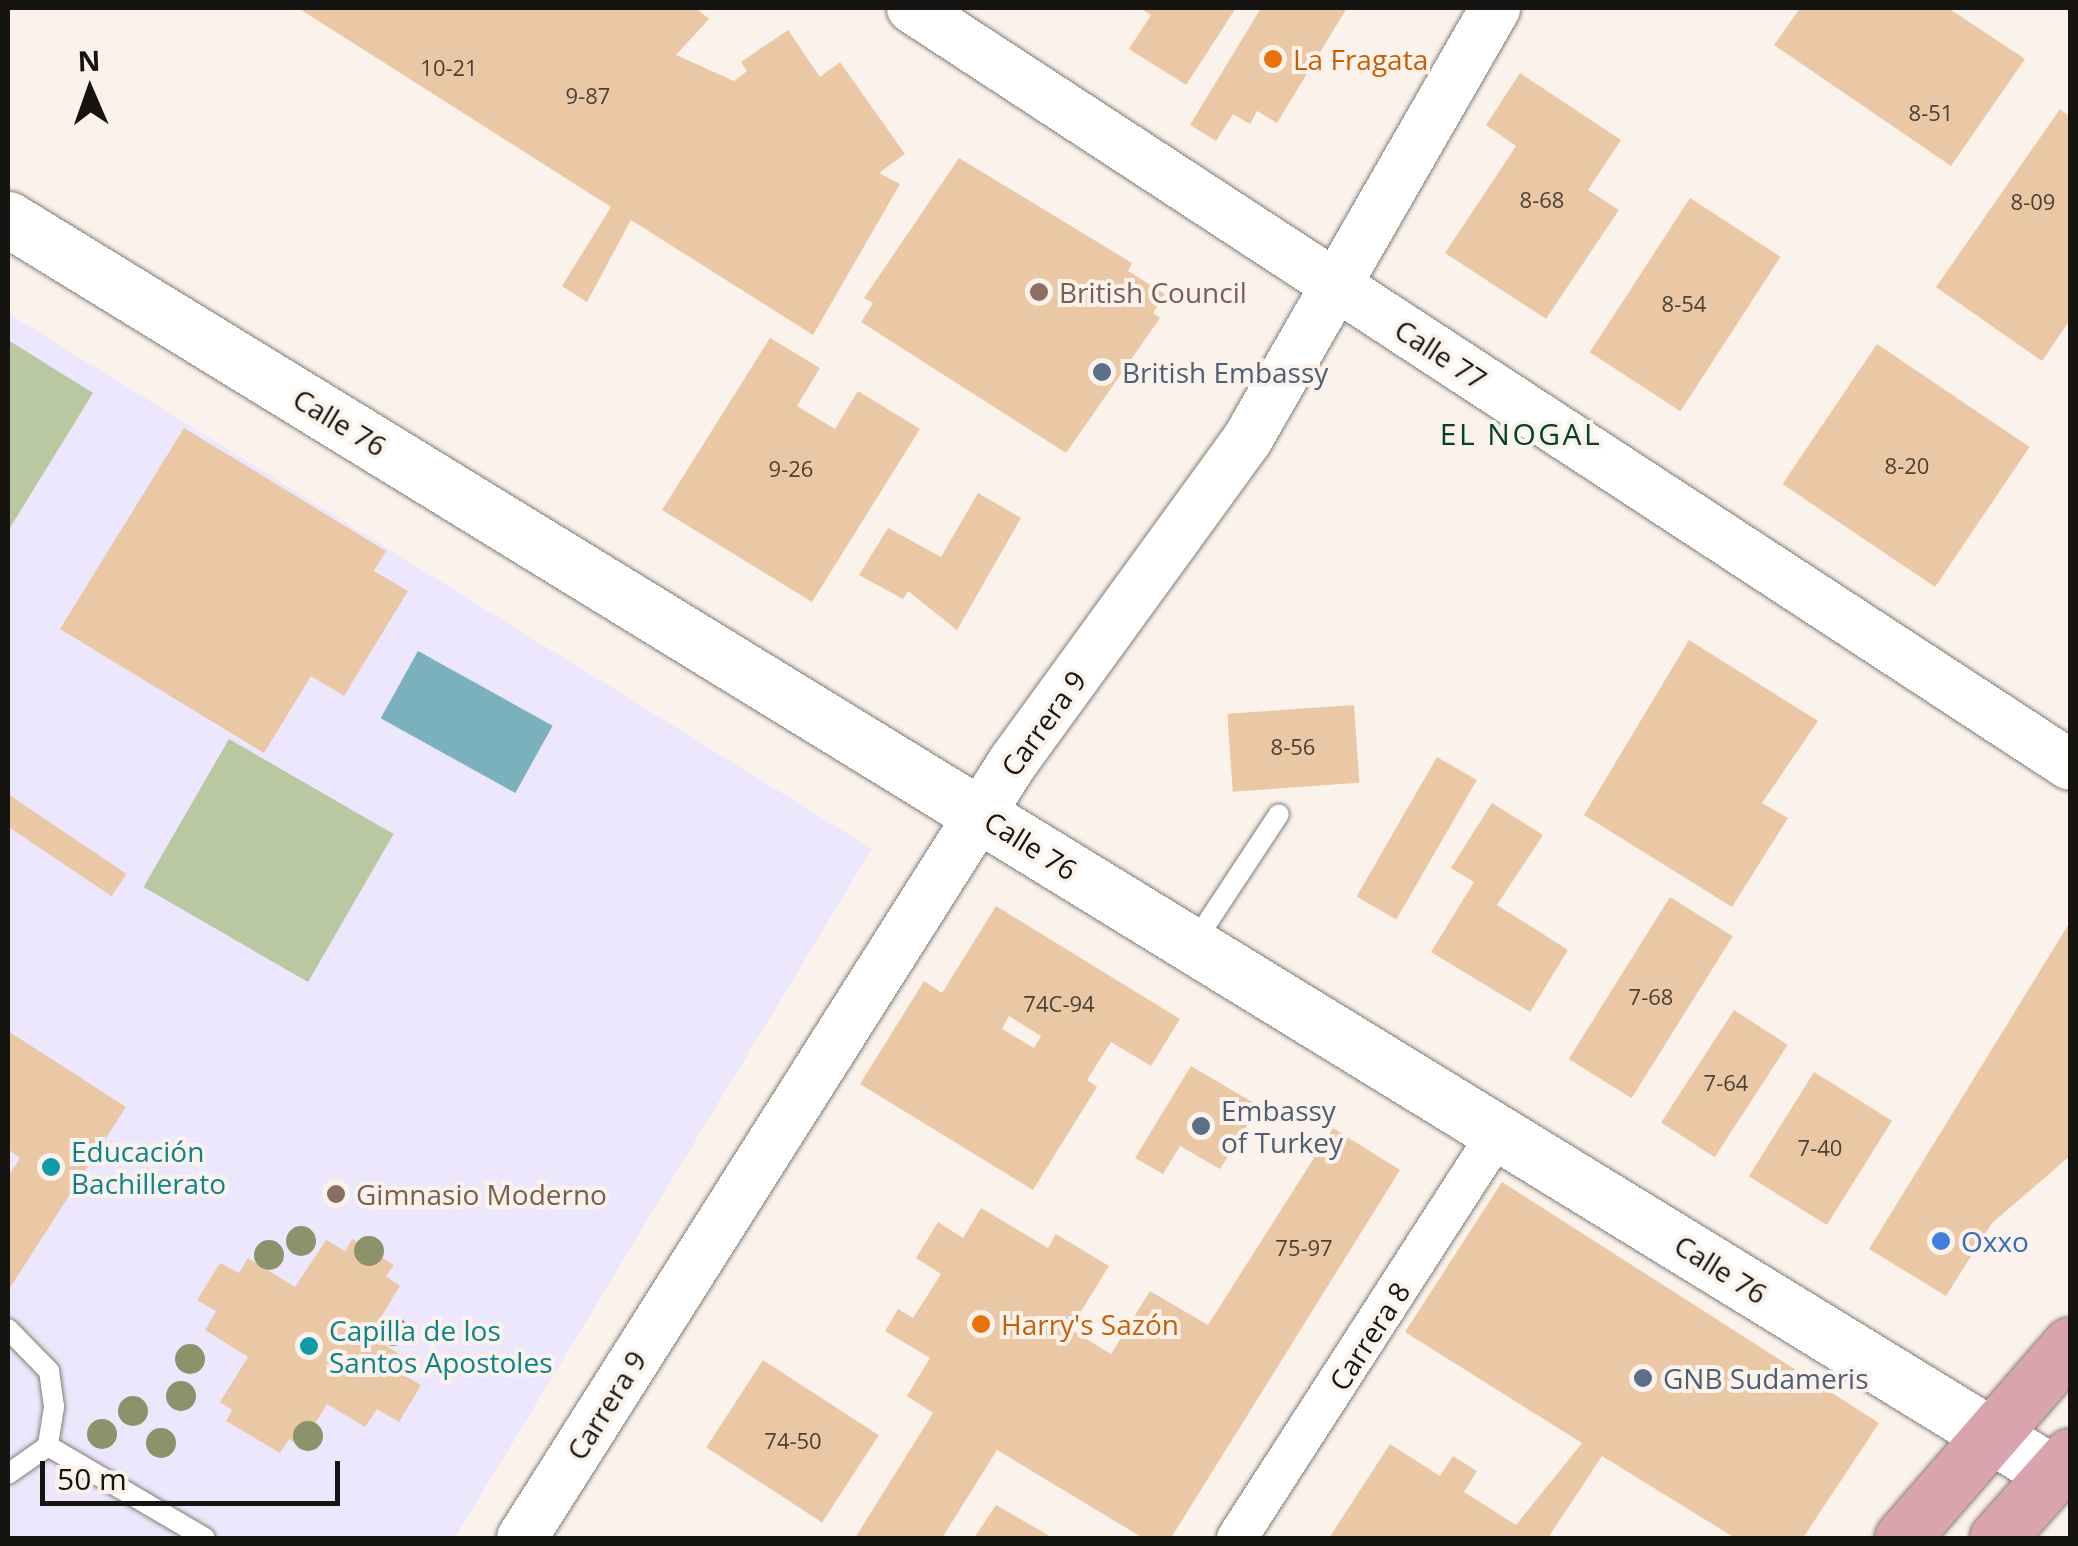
<!DOCTYPE html>
<meta charset="utf-8">
<style>
body{margin:0}
#map{position:relative;width:2078px;height:1546px;overflow:hidden;background:#fbf3eb;font-family:"Open Sans",sans-serif}
div>[style]{position:absolute}
[style*='--x']{left:calc(var(--x)*1px);top:calc(var(--y)*1px);width:calc(var(--w)*1px);rotate:calc(var(--a)*1deg)}
.education>*{inset:0;background:#ece7fd}
.green>*{inset:0;background:#b9c8a1;transform-origin:0 0}
.water>*{inset:0;background:#7bb1bd;transform-origin:0 0}
.building>*{inset:0;background:#eac8a6;transform-origin:0 0}
.roads{filter:drop-shadow(0 0 2px #837c75) drop-shadow(0 0 2px #837c75)}
.service>*{height:20px;margin:-10px;padding:0 10px;transform-origin:10px;border-radius:10px;background:#fff}
.minor>*{height:40px;margin:-20px;padding:0 20px;transform-origin:20px;border-radius:20px;background:#fff}
.tertiary>*{height:50px;margin:-25px;padding:0 25px;transform-origin:25px;border-radius:25px;background:#fff}
.secondary>*{height:55px;margin:-27.5px;padding:0 27.5px;transform-origin:27.5px;border-radius:27.5px;background:#fff}
.primary>*{height:55px;margin:-27.5px;padding:0 27.5px;transform-origin:27.5px;border-radius:27.5px;background:#daa4af}
.trees>*{width:30px;height:30px;margin:-15px;border-radius:50%;background:#8c926a}
.dots>*{width:28px;height:28px;translate:-50% -50%;box-sizing:border-box;border:5px solid #fbf3eb;border-radius:50%}
span{translate:-50% -50%;white-space:nowrap;text-align:center;line-height:1.15;-webkit-text-stroke:8px #fbf3eb;paint-order:stroke}
.number-label{font-size:22px;color:#4b4136}
.number-label span{-webkit-text-stroke-width:0}
.food-label{font-size:28px;color:#c56008}
.left{translate:0 -50%;text-align:left}
.education-label{font-size:28px;color:#785e54}
.street-label{font-size:28px;color:#161411}
.service-label{font-size:28px;color:#4e5e75}
.culture-label{font-size:28px;color:#0d838f}
.shop-label{font-size:28px;color:#366cbe}
.neighbourhood-label{font-size:30px;color:#00452a;letter-spacing:2.5px}
.frame{position:absolute;inset:0;border:10px solid #161411;pointer-events:none}
.north{position:absolute;left:40px;top:40px;width:100px;height:100px;-webkit-text-stroke:8px #fbf3eb;paint-order:stroke;rotate:358deg;font-size:28px;font-weight:700;line-height:40px;text-align:center;color:#161411}
.north::after{content:'';display:block;margin:auto;width:35px;height:45px;background:#161411;clip-path:polygon(50% 0,100% 100%,50% 72%,0 100%)}
.scale{position:absolute;left:40px;top:1461px;width:300px;height:45px;box-sizing:border-box;border:5px solid #161411;border-top:0;padding-left:12px;font-size:30px;line-height:35px;white-space:nowrap;color:#161411;-webkit-text-stroke:8px #fbf3eb;paint-order:stroke}
</style>
<div id="map">
<div class="education">
<div style="clip-path:polygon(8px 313px,872px 849px,455px 1538px,8px 1538px)"></div>
</div>
<div class="green">
<div style="clip-path:polygon(8px 340px,93px 393px,8px 531px)"></div>
<div style="left:229px;top:739px;width:190px;height:171px;rotate:30deg"></div>
</div>
<div class="water">
<div style="left:418px;top:651px;width:154px;height:77px;rotate:29deg"></div>
</div>
<div class="building">
<div style="clip-path:polygon(298px 8px,696px 8px,709px 19px,676px 55px,734px 81px,747px 71px,741px 62px,788px 30px,820px 77px,840px 62px,905px 154px,879px 173px,900px 184px,813px 335px,631px 220px,587px 302px,562px 286px,611px 207px)"></div>
<div style="clip-path:polygon(1140px 8px,1236px 8px,1186px 85px,1129px 49px,1151px 15px)"></div>
<div style="clip-path:polygon(1261px 8px,1347px 8px,1277px 123px,1257px 111px,1250px 124px,1233px 114px,1216px 141px,1190px 125px)"></div>
<div style="clip-path:polygon(1800px 8px,1948px 8px,2025px 59px,1951px 166px,1774px 45px)"></div>
<div style="clip-path:polygon(1520px 73px,1621px 140px,1588px 190px,1619px 210px,1546px 319px,1445px 253px,1516px 146px,1486px 125px)"></div>
<div style="clip-path:polygon(2060px 109px,2070px 117px,2070px 320px,2042px 361px,1936px 287px)"></div>
<div style="clip-path:polygon(959px 158px,1132px 263px,1128px 271px,1165px 294px,1153px 313px,1160px 318px,1066px 453px,861px 322px,873px 303px,864px 298px)"></div>
<div style="left:1690px;top:198px;width:108px;height:184px;rotate:33deg"></div>
<div style="clip-path:polygon(770px 338px,820px 368px,797px 406px,835px 429px,858px 391px,920px 429px,812px 602px,662px 510px)"></div>
<div style="left:1877px;top:344px;width:184px;height:169px;rotate:34deg"></div>
<div style="clip-path:polygon(184px 428px,386px 551px,374px 571px,408px 591px,344px 696px,311px 676px,264px 753px,60px 629px)"></div>
<div style="clip-path:polygon(978px 493px,1021px 518px,957px 630px,908px 591px,903px 599px,859px 575px,888px 528px,941px 557px)"></div>
<div style="clip-path:polygon(1689px 640px,1818px 721px,1762px 803px,1788px 818px,1732px 907px,1584px 815px)"></div>
<div style="left:1354px;top:705px;width:78px;height:127px;rotate:86deg"></div>
<div style="left:1437px;top:757px;width:46px;height:161px;rotate:30deg"></div>
<div style="left:8px;top:794px;width:143px;height:27px;rotate:34deg"></div>
<div style="clip-path:polygon(1492px 803px,1543px 835px,1497px 905px,1568px 950px,1530px 1012px,1431px 952px,1474px 882px,1451px 868px)"></div>
<div style="left:1670px;top:897px;width:74px;height:191px;rotate:32deg"></div>
<div style="clip-path:polygon(evenodd,996px 906px,1180px 1019px,1151px 1066px,1111px 1042px,1087px 1080px,1097px 1087px,1033px 1190px,860px 1084px,924px 981px,942px 993px,996px 906px,1009px 1016px,1041px 1036px,1034px 1048px,1002px 1029px,1009px 1016px)"></div>
<div style="clip-path:polygon(2070px 922px,2070px 1156px,1992px 1223px,1946px 1296px,1869px 1249px)"></div>
<div style="left:1734px;top:1010px;width:64px;height:134px;rotate:33deg"></div>
<div style="clip-path:polygon(8px 1031px,126px 1107px,8px 1291px,8px 1177px,20px 1158px,8px 1149px)"></div>
<div style="clip-path:polygon(1191px 1066px,1259px 1106px,1220px 1169px,1180px 1146px,1163px 1174px,1135px 1158px)"></div>
<div style="left:1814px;top:1072px;width:92px;height:123px;rotate:32deg"></div>
<div style="clip-path:polygon(1333px 1128px,1400px 1170px,1171px 1538px,1143px 1538px,997px 1450px,942px 1538px,855px 1538px,933px 1413px,907px 1396px,930px 1358px,885px 1331px,898px 1309px,913px 1318px,941px 1274px,916px 1258px,938px 1222px,963px 1238px,981px 1208px,1048px 1248px,1056px 1234px,1109px 1266px,1070px 1329px,1111px 1354px,1150px 1291px,1208px 1325px)"></div>
<div style="clip-path:polygon(1502px 1182px,1879px 1423px,1803px 1538px,1735px 1538px,1602px 1456px,1548px 1538px,1329px 1538px,1390px 1444px,1440px 1476px,1453px 1456px,1477px 1471px,1464px 1492px,1516px 1525px,1582px 1443px,1405px 1332px)"></div>
<div style="clip-path:polygon(352px 1239px,394px 1265px,386px 1276px,400px 1286px,370px 1335px,408px 1360px,400px 1373px,421px 1385px,399px 1422px,377px 1409px,365px 1427px,327px 1404px,301px 1447px,289px 1439px,280px 1453px,226px 1421px,232px 1410px,220px 1402px,248px 1357px,205px 1330px,216px 1311px,197px 1300px,220px 1263px,239px 1273px,248px 1258px,295px 1287px,326px 1240px,345px 1251px)"></div>
<div style="left:763px;top:1360px;width:138px;height:104px;rotate:33deg"></div>
<div style="clip-path:polygon(996px 1505px,1053px 1538px,974px 1538px)"></div>
</div>
<div class="roads">
<div class="service">
<div style="--x:1194;--y:943;--w:154;--a:-56.6"></div>
<div style="--x:8;--y:1329;--w:59;--a:45.7"></div>
<div style="--x:49;--y:1371;--w:36;--a:82"></div>
<div style="--x:54;--y:1407;--w:39;--a:99"></div>
<div style="--x:48;--y:1446;--w:49;--a:145"></div>
<div style="--x:48;--y:1446;--w:182;--a:30.4"></div>
</div>
<div class="minor">
<div style="--x:1237;--y:1538;--w:483;--a:-57.2"></div>
</div>
<div class="tertiary">
<div style="--x:912;--y:8;--w:1383;--a:33.17"></div>
<div style="--x:522;--y:1538;--w:918;--a:-57.68"></div>
<div style="--x:1013;--y:762;--w:398;--a:-54"></div>
<div style="--x:1247;--y:440;--w:498;--a:-60.1"></div>
</div>
<div class="secondary">
<div style="--x:8;--y:219;--w:2400;--a:31.52"></div>
</div>
<div class="primary">
<div style="--x:1902;--y:1538;--w:256;--a:-49"></div>
<div style="--x:1997;--y:1538;--w:110;--a:-48.3"></div>
</div>
</div>
<div class="trees">
<div style="left:301px;top:1241px"></div>
<div style="left:369px;top:1251px"></div>
<div style="left:269px;top:1255px"></div>
<div style="left:393px;top:1331px"></div>
<div style="left:190px;top:1359px"></div>
<div style="left:181px;top:1396px"></div>
<div style="left:133px;top:1411px"></div>
<div style="left:102px;top:1434px"></div>
<div style="left:308px;top:1436px"></div>
<div style="left:161px;top:1443px"></div>
</div>
<div class="dots">
<div style="left:1273px;top:59px;background:#e8710a"></div>
<div style="left:1039px;top:292px;background:#8d6e63"></div>
<div style="left:1102px;top:372px;background:#5c6f8a"></div>
<div style="left:1201px;top:1126px;background:#5c6f8a"></div>
<div style="left:51px;top:1167px;background:#0f9aa8"></div>
<div style="left:336px;top:1194px;background:#8d6e63"></div>
<div style="left:1941px;top:1241px;background:#3f7fe0"></div>
<div style="left:981px;top:1324px;background:#e8710a"></div>
<div style="left:309px;top:1346px;background:#0f9aa8"></div>
<div style="left:1643px;top:1378px;background:#5c6f8a"></div>
</div>
<div class="number-label">
<span style="left:449px;top:68px">10-21</span>
<span style="left:588px;top:96px">9-87</span>
<span style="left:1931px;top:113px">8-51</span>
<span style="left:1542px;top:200px">8-68</span>
<span style="left:2033px;top:202px">8-09</span>
<span style="left:1684px;top:304px">8-54</span>
<span style="left:1907px;top:466px">8-20</span>
<span style="left:791px;top:469px">9-26</span>
<span style="left:1293px;top:747px">8-56</span>
<span style="left:1651px;top:997px">7-68</span>
<span style="left:1059px;top:1004px">74C-94</span>
<span style="left:1726px;top:1083px">7-64</span>
<span style="left:1820px;top:1148px">7-40</span>
<span style="left:1304px;top:1248px">75-97</span>
<span style="left:793px;top:1441px">74-50</span>
</div>
<div class="food-label">
<span class="left" style="left:1293px;top:59px">La Fragata</span>
<span class="left" style="left:1001px;top:1324px">Harry's Sazón</span>
</div>
<div class="education-label">
<span class="left" style="left:1059px;top:292px">British Council</span>
<span class="left" style="left:356px;top:1194px">Gimnasio Moderno</span>
</div>
<div class="street-label">
<span style="left:1441px;top:354px;rotate:33deg">Calle 77</span>
<span style="left:340px;top:422px;rotate:31deg">Calle 76</span>
<span style="left:1043px;top:723px;rotate:-54deg">Carrera 9</span>
<span style="left:1031px;top:845px;rotate:32deg">Calle 76</span>
<span style="left:1721px;top:1269px;rotate:32deg">Calle 76</span>
<span style="left:1369px;top:1336px;rotate:-57deg">Carrera 8</span>
<span style="left:606px;top:1405px;rotate:-58deg">Carrera 9</span>
</div>
<div class="service-label">
<span class="left" style="left:1122px;top:372px">British Embassy</span>
<span class="left" style="left:1221px;top:1126px">Embassy<br>of Turkey</span>
<span class="left" style="left:1663px;top:1378px">GNB Sudameris</span>
</div>
<div class="culture-label">
<span class="left" style="left:71px;top:1167px">Educación<br>Bachillerato</span>
<span class="left" style="left:329px;top:1346px">Capilla de los<br>Santos Apostoles</span>
</div>
<div class="shop-label">
<span class="left" style="left:1961px;top:1241px">Oxxo</span>
</div>
<div class="neighbourhood-label">
<span style="left:1521px;top:434px">EL NOGAL</span>
</div>
<div class="frame"></div>
<div class="north">N</div>
<div class="scale">50 m</div>
</div>
